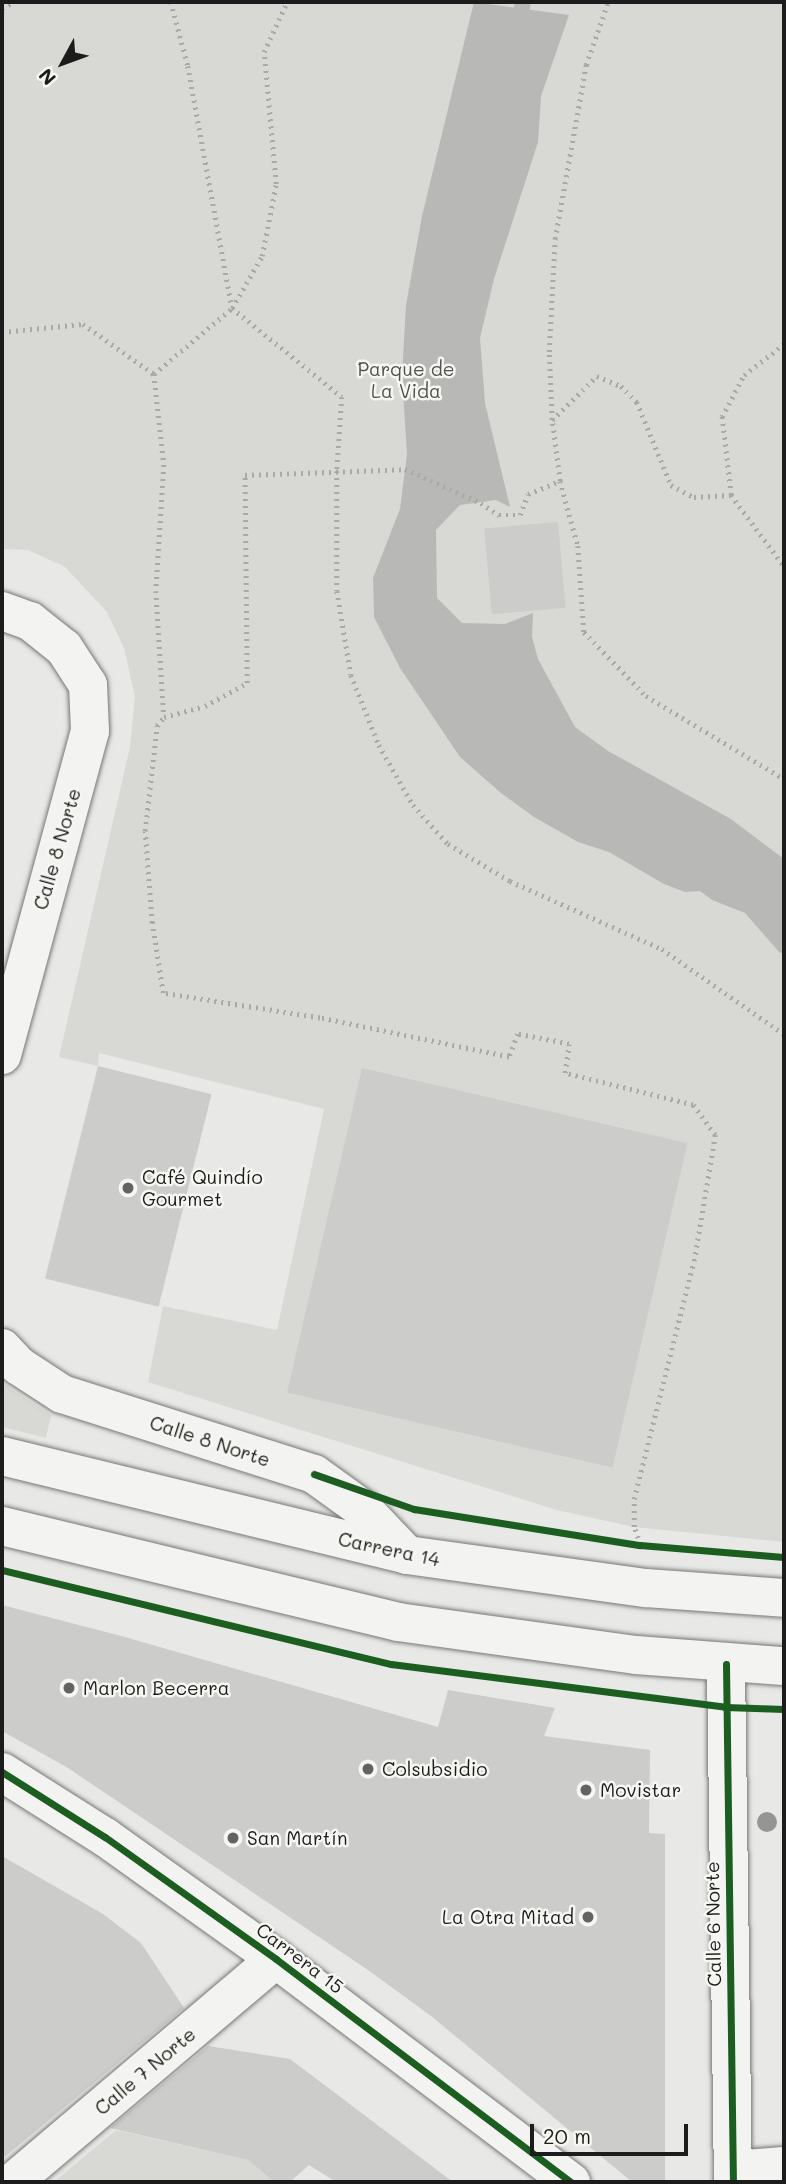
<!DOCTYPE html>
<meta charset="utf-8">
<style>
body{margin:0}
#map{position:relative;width:786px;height:2184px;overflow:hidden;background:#e8e8e6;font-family:Mali,sans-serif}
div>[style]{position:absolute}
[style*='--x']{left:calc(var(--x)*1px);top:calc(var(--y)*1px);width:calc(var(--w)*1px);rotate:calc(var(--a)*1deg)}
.built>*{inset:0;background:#d8d8d5}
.water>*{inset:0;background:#b8b8b6}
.stream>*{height:16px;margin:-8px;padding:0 8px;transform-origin:8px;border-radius:8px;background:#b8b8b6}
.building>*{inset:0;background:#ccccca;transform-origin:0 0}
.path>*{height:4.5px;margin-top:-2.25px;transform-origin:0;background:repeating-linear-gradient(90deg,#a9a9a8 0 2px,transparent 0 7px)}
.roads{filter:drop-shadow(0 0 2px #787877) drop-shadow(0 0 2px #787877)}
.street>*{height:38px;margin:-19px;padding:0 19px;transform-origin:19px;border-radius:19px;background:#f3f3f1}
.secondary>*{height:38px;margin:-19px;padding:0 19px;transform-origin:19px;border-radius:19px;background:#f3f3f1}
.cycleway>*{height:7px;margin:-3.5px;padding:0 3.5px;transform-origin:3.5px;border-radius:3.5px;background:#1b5e20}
.trees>*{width:20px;height:20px;margin:-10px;border-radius:50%;background:#959593}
.dots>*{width:19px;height:19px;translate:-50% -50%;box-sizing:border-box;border:4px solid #f6f6f2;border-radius:50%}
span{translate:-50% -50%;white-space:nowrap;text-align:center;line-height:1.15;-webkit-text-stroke:5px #f6f6f2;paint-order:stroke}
.park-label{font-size:19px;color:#51514f}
.street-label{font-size:19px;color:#1c1c1c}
.poi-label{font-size:19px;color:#1c1c1c}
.left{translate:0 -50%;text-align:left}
.right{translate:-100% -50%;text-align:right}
.frame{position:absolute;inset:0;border:4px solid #1c1c1c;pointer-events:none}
.north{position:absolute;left:28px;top:28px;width:70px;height:70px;-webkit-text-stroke:5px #f6f6f2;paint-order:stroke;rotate:229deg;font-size:19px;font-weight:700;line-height:28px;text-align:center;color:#1c1c1c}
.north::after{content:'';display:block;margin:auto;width:24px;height:32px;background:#1c1c1c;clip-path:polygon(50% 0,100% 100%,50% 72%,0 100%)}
.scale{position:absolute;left:530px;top:2124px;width:158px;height:32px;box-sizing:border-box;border:4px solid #1c1c1c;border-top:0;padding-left:9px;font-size:21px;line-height:24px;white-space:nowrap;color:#1c1c1c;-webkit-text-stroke:5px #f6f6f2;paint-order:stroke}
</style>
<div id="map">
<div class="built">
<div style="clip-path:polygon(2px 2px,784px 2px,784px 1542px,634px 1527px,557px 1510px,148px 1382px,163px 1306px,277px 1330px,324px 1109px,99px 1053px,98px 1066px,59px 1057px,130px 747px,135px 696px,124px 648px,107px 612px,65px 567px,28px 550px,2px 549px)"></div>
<div style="clip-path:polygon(2px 1383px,51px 1415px,46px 1438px,2px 1427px)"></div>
<div style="clip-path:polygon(116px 2130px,248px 2160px,274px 2182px,54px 2182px)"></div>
</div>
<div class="water">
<div style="clip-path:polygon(474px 2px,569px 15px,541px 96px,538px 142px,494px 279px,480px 338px,485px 403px,510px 507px,496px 500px,460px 505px,436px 530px,437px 598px,462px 623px,505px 624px,533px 613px,532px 637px,538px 659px,575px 727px,608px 751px,731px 819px,784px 859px,784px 952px,780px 953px,745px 913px,712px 900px,700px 891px,685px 892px,664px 884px,609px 852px,578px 842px,534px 817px,501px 793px,460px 757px,400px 668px,374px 617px,373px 578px,400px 509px,407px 454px,402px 376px,406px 305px,422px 216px)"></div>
</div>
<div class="stream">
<div style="--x:522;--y:7;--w:5;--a:-79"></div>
</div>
<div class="building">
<div style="left:558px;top:522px;width:86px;height:74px;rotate:85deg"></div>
<div style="left:98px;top:1066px;width:117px;height:219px;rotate:14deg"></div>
<div style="left:362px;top:1068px;width:334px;height:333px;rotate:13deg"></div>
<div style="clip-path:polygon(2px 1605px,125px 1637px,438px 1727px,448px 1690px,555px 1708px,544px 1736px,650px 1750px,649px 1833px,665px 1834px,665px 2182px,632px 2182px,431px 2016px,368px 1970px,68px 1768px,2px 1731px)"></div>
<div style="clip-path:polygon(2px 1856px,103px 1914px,141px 1943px,184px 2008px,2px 2159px)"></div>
<div style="clip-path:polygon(208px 2046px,290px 2059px,453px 2182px,336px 2182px,309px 2165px,290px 2182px,274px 2182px,248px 2160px,110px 2128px)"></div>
</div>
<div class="path">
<div style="--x:171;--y:2;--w:66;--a:75.1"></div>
<div style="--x:188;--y:66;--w:246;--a:79.7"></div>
<div style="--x:232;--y:308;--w:141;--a:39"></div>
<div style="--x:342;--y:397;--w:74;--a:93.9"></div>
<div style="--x:337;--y:471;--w:120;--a:90"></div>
<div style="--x:337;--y:591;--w:85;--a:80.5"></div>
<div style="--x:351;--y:675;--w:75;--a:68.2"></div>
<div style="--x:379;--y:745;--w:69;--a:60.5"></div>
<div style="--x:413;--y:805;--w:52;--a:48.1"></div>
<div style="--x:448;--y:844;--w:72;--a:30.8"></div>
<div style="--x:510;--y:881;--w:167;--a:24.1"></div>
<div style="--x:662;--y:949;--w:149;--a:34.9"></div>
<div style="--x:2;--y:8;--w:13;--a:-27"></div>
<div style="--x:2;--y:332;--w:81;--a:-5.6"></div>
<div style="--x:83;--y:324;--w:87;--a:35.2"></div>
<div style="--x:154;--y:374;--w:92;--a:83.7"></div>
<div style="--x:164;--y:465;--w:126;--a:93.6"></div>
<div style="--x:156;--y:591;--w:126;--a:86.4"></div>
<div style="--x:154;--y:374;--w:102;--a:-40.2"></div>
<div style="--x:232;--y:308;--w:60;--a:-60"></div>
<div style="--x:262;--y:256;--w:73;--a:-79"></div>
<div style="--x:276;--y:184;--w:133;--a:-95.2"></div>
<div style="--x:264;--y:52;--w:55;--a:-65.3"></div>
<div style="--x:552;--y:420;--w:68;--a:-92.5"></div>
<div style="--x:549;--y:352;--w:113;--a:-87"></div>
<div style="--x:555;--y:239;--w:177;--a:-79.9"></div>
<div style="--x:586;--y:65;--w:67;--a:-70.8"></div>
<div style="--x:560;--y:481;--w:62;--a:-97.5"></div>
<div style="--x:552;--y:420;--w:63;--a:-44.4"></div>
<div style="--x:597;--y:376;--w:26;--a:23"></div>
<div style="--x:621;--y:386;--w:23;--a:45"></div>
<div style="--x:637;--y:402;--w:90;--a:67.7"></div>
<div style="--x:671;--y:485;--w:26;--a:28"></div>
<div style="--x:694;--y:497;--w:37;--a:-3"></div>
<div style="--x:731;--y:495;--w:89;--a:53.3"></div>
<div style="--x:731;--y:495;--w:79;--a:-96.6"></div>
<div style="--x:722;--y:417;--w:47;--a:-62.4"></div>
<div style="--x:744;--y:375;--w:51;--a:-37.8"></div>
<div style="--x:638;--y:1538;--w:12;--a:-110"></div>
<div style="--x:634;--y:1527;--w:28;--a:-90"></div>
<div style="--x:634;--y:1499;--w:245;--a:-75.9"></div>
<div style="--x:694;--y:1261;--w:128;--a:-80.5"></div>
<div style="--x:715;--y:1135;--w:37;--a:-126"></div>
<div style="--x:693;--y:1105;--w:132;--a:-166"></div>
<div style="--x:565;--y:1073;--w:29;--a:-82"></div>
<div style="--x:569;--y:1044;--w:52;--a:-168.9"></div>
<div style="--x:518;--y:1034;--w:25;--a:111"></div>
<div style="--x:509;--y:1057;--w:193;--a:-168.3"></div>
<div style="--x:320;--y:1018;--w:159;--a:-171"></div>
<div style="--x:163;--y:993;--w:71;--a:-98.9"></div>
<div style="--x:152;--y:923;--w:92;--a:-94.4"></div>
<div style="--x:145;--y:831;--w:106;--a:-83.5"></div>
<div style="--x:157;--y:726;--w:11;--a:-52"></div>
<div style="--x:164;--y:717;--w:42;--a:-15"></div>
<div style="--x:205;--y:706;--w:48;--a:-28.7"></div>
<div style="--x:247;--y:683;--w:208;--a:-90.6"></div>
<div style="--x:245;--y:475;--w:160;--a:-2.1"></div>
<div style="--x:405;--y:469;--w:83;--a:24.1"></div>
<div style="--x:481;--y:503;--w:22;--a:34"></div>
<div style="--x:499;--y:515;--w:21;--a:0"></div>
<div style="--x:520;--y:515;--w:22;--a:-69"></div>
<div style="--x:528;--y:494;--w:35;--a:-22"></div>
<div style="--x:560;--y:481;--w:67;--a:74.5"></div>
<div style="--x:578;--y:546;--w:86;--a:86"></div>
<div style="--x:584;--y:632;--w:89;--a:45.9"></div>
<div style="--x:646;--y:696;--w:161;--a:31"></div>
</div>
<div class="roads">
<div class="street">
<div style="--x:2;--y:611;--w:30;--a:20"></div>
<div style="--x:30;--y:621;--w:43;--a:38.5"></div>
<div style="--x:64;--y:648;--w:44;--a:57"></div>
<div style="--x:88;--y:685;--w:46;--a:87.5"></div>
<div style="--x:90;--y:731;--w:336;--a:105.2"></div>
<div style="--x:2;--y:1348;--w:25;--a:47"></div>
<div style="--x:19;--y:1366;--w:51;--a:33.1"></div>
<div style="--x:62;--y:1394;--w:264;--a:17.6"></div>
<div style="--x:314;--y:1474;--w:62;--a:35.8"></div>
<div style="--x:364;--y:1510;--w:62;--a:46.3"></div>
<div style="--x:726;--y:1664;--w:518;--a:89.23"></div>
<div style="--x:733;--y:2170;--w:51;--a:-4.5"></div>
<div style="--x:13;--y:2182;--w:345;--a:-40.3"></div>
</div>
<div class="secondary">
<div style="--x:2;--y:1456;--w:417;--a:13.7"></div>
<div style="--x:407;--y:1555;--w:241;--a:7.9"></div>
<div style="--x:646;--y:1588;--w:138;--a:4.1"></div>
<div style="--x:2;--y:1526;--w:407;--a:13.6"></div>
<div style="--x:398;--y:1622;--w:240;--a:7.9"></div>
<div style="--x:636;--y:1655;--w:148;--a:4.3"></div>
<div style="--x:2;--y:1772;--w:122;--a:32.3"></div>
<div style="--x:105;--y:1837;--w:210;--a:35.5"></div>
<div style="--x:276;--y:1959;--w:370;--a:37.1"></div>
</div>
</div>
<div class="cycleway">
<div style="--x:314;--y:1474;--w:106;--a:19.3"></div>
<div style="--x:414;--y:1509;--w:229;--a:9.1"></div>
<div style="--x:640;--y:1545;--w:144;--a:4.8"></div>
<div style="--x:2;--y:1570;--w:400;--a:13.6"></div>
<div style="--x:391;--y:1664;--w:337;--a:7.3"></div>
<div style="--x:725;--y:1707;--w:59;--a:1.9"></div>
<div style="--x:726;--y:1664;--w:518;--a:89.23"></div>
<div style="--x:2;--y:1772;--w:122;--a:32.3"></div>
<div style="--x:105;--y:1837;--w:210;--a:35.5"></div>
<div style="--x:276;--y:1959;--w:370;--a:37.1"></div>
</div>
<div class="trees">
<div style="left:767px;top:1822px"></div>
</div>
<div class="dots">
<div style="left:128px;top:1188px;background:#636363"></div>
<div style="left:69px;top:1688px;background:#636363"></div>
<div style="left:368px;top:1769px;background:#636363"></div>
<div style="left:586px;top:1790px;background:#636363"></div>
<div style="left:233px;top:1838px;background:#636363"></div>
<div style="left:588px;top:1917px;background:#636363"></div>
</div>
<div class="park-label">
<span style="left:406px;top:380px">Parque de<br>La Vida</span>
</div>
<div class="street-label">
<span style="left:57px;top:849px;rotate:-74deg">Calle 8 Norte</span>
<span style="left:210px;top:1441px;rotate:18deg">Calle 8 Norte</span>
<span style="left:389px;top:1549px;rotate:12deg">Carrera 14</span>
<span style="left:713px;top:1924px;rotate:-91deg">Calle 6 Norte</span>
<span style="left:300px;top:1958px;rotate:37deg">Carrera 15</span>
<span style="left:145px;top:2071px;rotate:-40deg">Calle 7 Norte</span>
</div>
<div class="poi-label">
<span class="left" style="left:142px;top:1188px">Café Quindío<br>Gourmet</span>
<span class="left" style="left:83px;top:1688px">Marlon Becerra</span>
<span class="left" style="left:382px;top:1769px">Colsubsidio</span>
<span class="left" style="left:600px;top:1790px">Movistar</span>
<span class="left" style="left:247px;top:1838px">San Martín</span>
<span class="right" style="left:574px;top:1917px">La Otra Mitad</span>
</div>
<div class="frame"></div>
<div class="north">N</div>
<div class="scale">20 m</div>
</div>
